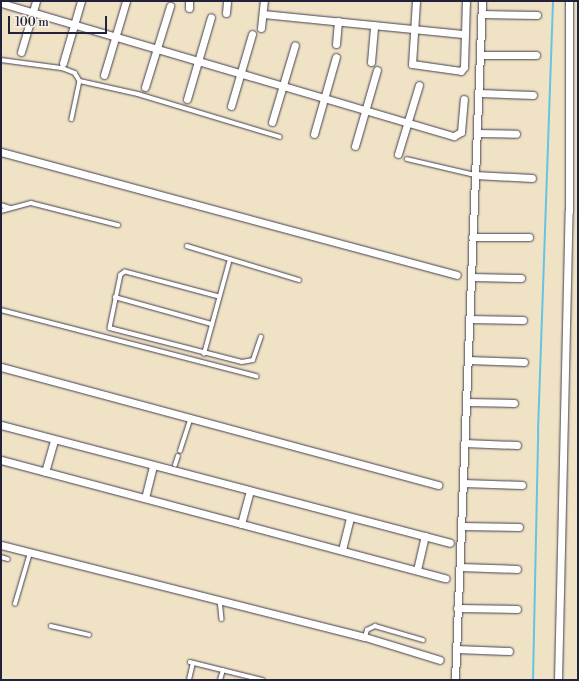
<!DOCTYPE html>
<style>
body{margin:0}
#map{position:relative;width:579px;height:681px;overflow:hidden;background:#f0e2c5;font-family:"Libre Bodoni",serif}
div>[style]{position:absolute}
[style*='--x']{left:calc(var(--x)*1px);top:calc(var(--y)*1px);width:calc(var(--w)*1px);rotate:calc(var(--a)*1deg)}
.stream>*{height:2px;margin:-1px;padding:0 1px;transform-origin:1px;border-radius:1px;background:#65c3e3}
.roads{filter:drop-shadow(0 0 1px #413f50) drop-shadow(0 0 1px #413f50)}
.lane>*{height:3.5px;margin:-1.75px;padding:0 1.75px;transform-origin:1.75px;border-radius:1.75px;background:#fff}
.street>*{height:7px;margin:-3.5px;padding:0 3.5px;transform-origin:3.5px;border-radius:3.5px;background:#fff}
span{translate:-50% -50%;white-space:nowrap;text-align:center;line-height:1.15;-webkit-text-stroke:3.5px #f7f3e8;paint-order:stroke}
.frame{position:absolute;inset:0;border:2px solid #22223b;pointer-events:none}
.scale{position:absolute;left:8px;top:16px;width:99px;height:18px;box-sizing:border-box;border:2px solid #22223b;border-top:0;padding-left:5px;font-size:12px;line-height:14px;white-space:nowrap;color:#22223b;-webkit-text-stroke:3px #f7f3e8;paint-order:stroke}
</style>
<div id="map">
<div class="stream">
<div style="--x:533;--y:680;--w:249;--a:-88.8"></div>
<div style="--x:538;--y:431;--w:430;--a:-88"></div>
</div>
<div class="roads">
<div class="lane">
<div style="--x:1;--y:60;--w:62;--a:7.5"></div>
<div style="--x:62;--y:68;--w:14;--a:21"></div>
<div style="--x:75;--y:73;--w:9;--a:58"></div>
<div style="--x:80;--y:81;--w:39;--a:102"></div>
<div style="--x:80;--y:81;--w:59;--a:12.6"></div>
<div style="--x:138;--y:94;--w:148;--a:16.8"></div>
<div style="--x:407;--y:159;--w:70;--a:13.2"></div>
<div style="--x:1;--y:205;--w:9;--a:18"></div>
<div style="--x:1;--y:211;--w:31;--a:-15"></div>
<div style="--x:31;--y:203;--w:90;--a:14.2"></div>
<div style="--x:187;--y:246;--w:117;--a:16.9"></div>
<div style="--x:115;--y:297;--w:101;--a:15.6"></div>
<div style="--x:219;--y:297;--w:97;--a:-165.1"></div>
<div style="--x:125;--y:272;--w:5;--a:143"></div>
<div style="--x:121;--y:275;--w:54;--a:101.7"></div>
<div style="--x:110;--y:328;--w:136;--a:14.4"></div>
<div style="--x:242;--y:362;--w:11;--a:-10"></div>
<div style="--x:253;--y:360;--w:24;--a:-71"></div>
<div style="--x:1;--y:310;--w:264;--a:14.5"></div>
<div style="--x:204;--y:354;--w:98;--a:-74.7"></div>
<div style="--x:180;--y:451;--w:35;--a:-72"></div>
<div style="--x:175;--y:465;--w:9;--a:-72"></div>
<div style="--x:1;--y:557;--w:7;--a:16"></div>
<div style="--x:220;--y:600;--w:19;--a:84"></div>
<div style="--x:15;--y:604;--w:53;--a:-73.6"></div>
<div style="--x:51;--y:626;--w:39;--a:13"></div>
<div style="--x:365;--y:637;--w:7;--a:-74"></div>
<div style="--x:367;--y:630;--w:9;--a:-27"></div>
<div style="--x:375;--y:626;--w:50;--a:16.3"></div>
<div style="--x:190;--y:662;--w:75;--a:13.9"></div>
<div style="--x:189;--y:680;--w:17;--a:-77"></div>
<div style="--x:220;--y:680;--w:10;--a:-73"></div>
</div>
<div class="street">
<div style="--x:416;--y:1;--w:63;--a:93.6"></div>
<div style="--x:412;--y:64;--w:49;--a:8.1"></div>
<div style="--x:461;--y:71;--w:5;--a:-53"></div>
<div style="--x:464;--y:67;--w:66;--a:-88.3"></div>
<div style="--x:1;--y:3;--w:472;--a:16.4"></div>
<div style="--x:454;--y:136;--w:8;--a:-30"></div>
<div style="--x:461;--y:132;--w:33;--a:-85"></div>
<div style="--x:189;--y:8;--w:7;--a:-90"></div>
<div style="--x:226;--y:13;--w:12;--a:-85"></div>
<div style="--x:263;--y:14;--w:203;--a:5.7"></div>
<div style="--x:482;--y:14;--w:55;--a:1"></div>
<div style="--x:261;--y:28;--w:27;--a:-84"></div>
<div style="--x:336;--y:44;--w:23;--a:-85"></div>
<div style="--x:21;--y:52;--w:53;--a:-73.6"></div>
<div style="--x:480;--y:55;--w:56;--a:0"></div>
<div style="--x:371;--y:62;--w:37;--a:-85"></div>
<div style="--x:63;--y:63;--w:65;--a:-73.8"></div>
<div style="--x:104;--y:75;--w:77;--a:-73.4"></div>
<div style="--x:145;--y:87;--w:85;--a:-72.8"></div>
<div style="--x:479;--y:93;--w:54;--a:2.1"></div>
<div style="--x:187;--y:99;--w:85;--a:-73.7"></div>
<div style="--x:231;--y:106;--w:75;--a:-73.7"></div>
<div style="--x:272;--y:122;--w:80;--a:-73.4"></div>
<div style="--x:477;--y:133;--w:39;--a:1"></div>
<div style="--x:314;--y:134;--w:80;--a:-74.1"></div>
<div style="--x:355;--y:146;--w:79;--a:-73.9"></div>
<div style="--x:1;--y:152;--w:472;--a:15.1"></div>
<div style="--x:398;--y:154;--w:72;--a:-73.1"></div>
<div style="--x:475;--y:175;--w:57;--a:3"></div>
<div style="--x:472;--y:237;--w:57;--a:0"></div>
<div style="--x:471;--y:277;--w:50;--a:1.1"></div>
<div style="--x:469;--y:319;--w:54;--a:1.1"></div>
<div style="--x:468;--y:360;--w:56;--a:2"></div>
<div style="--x:1;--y:367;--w:453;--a:15.1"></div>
<div style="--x:466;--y:402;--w:48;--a:1.2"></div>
<div style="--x:1;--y:425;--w:464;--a:14.7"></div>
<div style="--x:464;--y:443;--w:53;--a:2.2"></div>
<div style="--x:1;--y:460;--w:460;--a:14.9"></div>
<div style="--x:45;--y:472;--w:33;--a:-74"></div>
<div style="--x:463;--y:483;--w:59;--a:1.9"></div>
<div style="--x:145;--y:498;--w:33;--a:-76"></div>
<div style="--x:241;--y:524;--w:34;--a:-75"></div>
<div style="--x:461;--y:526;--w:58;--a:1"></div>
<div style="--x:1;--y:545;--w:375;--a:14.2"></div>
<div style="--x:365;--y:637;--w:78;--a:17"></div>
<div style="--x:342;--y:550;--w:34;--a:-76"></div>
<div style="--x:460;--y:567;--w:57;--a:2"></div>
<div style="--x:417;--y:570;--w:35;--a:-77"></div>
<div style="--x:457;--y:608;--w:60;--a:1"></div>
<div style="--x:456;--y:649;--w:53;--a:2.2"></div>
<div style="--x:455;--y:680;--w:680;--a:-87.72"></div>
<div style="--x:558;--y:680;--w:469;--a:-88.7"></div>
<div style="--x:569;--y:211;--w:210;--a:-90"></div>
</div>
</div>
<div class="frame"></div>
<div class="scale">100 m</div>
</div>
